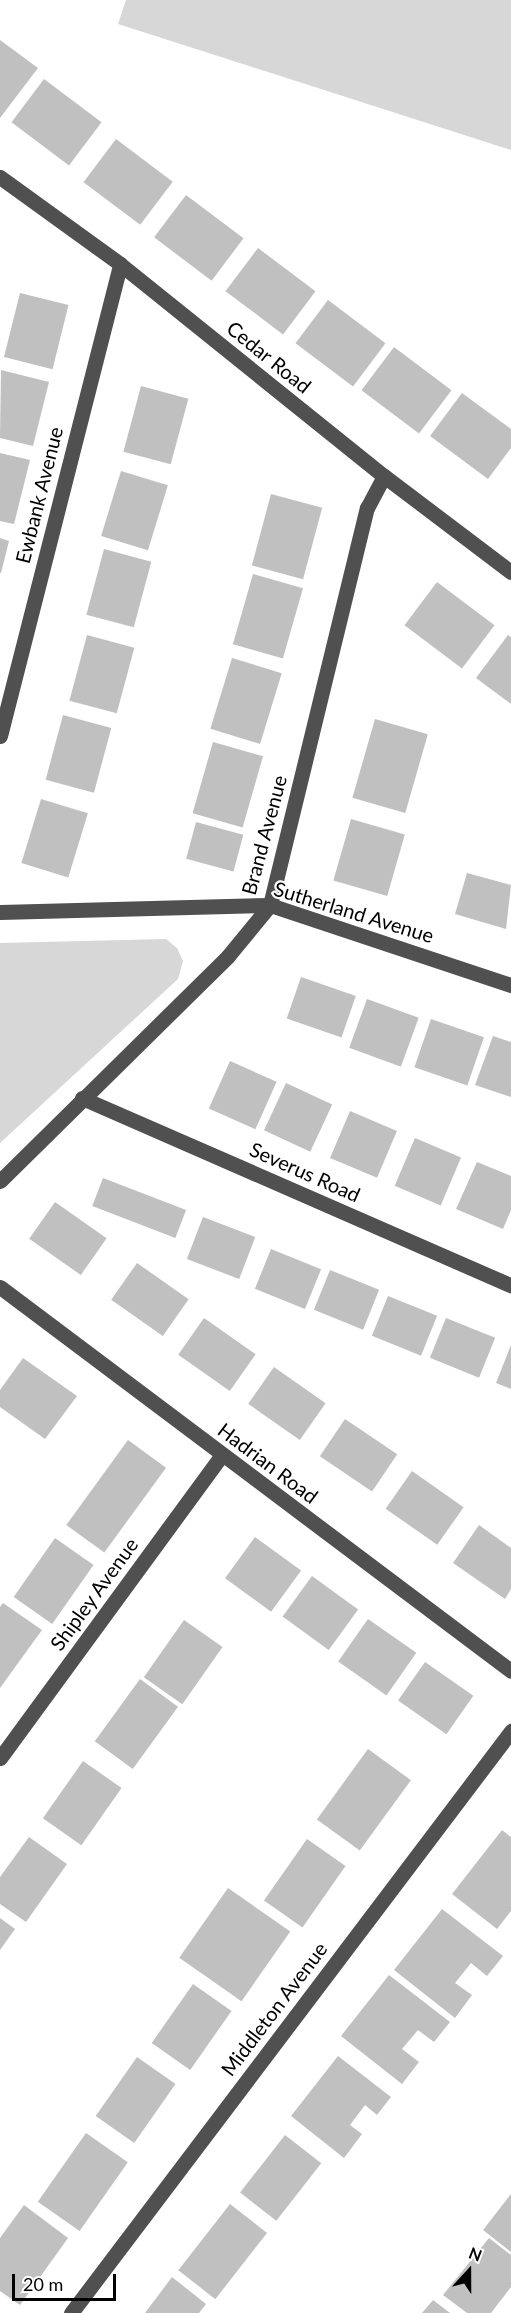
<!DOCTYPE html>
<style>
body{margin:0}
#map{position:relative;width:511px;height:2313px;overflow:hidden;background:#fff;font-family:Lato,sans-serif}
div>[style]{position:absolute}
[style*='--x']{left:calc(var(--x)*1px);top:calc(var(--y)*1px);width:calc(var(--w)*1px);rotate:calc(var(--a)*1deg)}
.green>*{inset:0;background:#d7d7d7}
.building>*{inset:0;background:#c0c0c0;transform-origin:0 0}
.minor>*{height:15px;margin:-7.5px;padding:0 7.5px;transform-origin:7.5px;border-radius:7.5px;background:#505050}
span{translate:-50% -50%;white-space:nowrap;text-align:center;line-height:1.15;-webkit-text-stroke:4.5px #fff;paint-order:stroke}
.street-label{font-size:20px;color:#000}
.north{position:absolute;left:439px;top:2241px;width:60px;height:60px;-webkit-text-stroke:4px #fff;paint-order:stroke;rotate:21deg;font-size:16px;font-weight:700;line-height:24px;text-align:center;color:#000}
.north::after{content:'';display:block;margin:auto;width:21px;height:27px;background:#000;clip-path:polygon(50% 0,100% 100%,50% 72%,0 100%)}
.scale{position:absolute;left:12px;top:2274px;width:104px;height:27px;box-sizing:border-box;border:3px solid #000;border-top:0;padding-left:8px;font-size:18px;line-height:21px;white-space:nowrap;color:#000;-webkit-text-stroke:4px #fff;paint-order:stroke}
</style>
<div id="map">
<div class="green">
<div style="clip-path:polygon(126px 0,511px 0,511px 150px,118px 24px)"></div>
<div style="clip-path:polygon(166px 939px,177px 948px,183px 961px,178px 979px,0 1143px,0 943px)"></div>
</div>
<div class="building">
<div style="clip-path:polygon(0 40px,38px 68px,0 118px)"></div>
<div style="left:44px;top:79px;width:72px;height:54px;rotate:37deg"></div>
<div style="left:116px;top:139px;width:71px;height:54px;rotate:37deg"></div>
<div style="left:186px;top:195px;width:72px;height:53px;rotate:37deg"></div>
<div style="left:258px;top:248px;width:72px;height:54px;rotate:37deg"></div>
<div style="left:20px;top:293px;width:50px;height:66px;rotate:14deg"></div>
<div style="left:328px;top:300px;width:72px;height:54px;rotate:37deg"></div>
<div style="left:394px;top:347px;width:72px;height:54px;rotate:37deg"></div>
<div style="clip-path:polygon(1px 370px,49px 382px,33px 446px,0 438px)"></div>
<div style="left:141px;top:386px;width:49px;height:68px;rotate:15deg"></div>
<div style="clip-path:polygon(462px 393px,511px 429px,511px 448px,488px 479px,430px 436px)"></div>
<div style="clip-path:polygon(0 453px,30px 460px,14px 524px,0 521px)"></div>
<div style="left:121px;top:471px;width:49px;height:68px;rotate:17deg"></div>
<div style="left:271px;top:494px;width:53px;height:74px;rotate:15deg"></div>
<div style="clip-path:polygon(0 538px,9px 541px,1px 573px,0 573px)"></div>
<div style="left:104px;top:549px;width:49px;height:68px;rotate:15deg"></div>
<div style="left:253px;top:574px;width:52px;height:73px;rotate:16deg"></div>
<div style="left:437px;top:582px;width:72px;height:54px;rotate:37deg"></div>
<div style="left:87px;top:635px;width:49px;height:68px;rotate:15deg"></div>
<div style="clip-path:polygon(508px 635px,511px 637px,511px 704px,476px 678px)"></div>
<div style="left:232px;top:658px;width:52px;height:74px;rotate:17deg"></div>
<div style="left:63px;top:715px;width:50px;height:67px;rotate:15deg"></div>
<div style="left:375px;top:719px;width:55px;height:82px;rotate:16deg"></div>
<div style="left:213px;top:742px;width:52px;height:74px;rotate:16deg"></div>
<div style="left:41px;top:799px;width:49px;height:67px;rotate:17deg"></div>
<div style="left:351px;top:819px;width:56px;height:64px;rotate:16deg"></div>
<div style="left:196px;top:822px;width:49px;height:38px;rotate:15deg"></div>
<div style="clip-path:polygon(467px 873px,511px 885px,506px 929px,455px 914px)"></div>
<div style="left:301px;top:977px;width:58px;height:44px;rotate:19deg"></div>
<div style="left:367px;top:999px;width:55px;height:52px;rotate:20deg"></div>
<div style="left:431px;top:1019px;width:56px;height:51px;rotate:19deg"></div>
<div style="clip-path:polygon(493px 1036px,511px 1042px,511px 1097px,475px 1085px)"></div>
<div style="left:230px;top:1061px;width:51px;height:52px;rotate:24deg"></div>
<div style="left:286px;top:1083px;width:51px;height:52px;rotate:25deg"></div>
<div style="left:350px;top:1111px;width:51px;height:51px;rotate:23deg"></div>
<div style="left:415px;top:1138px;width:50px;height:52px;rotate:23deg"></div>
<div style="clip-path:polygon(477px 1162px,511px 1176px,511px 1210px,503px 1229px,456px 1209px)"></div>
<div style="left:103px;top:1178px;width:89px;height:30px;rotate:21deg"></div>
<div style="left:55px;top:1202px;width:63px;height:45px;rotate:35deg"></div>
<div style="left:203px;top:1217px;width:56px;height:45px;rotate:21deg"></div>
<div style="left:271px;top:1249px;width:54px;height:43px;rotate:22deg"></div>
<div style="left:137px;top:1263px;width:63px;height:45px;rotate:35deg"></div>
<div style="left:330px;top:1270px;width:53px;height:43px;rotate:22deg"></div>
<div style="left:388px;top:1296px;width:53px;height:43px;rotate:22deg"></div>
<div style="left:204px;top:1318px;width:63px;height:45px;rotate:35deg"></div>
<div style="left:446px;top:1318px;width:53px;height:43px;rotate:22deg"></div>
<div style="clip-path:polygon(511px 1345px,511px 1389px,496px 1383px)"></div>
<div style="clip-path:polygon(23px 1358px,77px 1396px,45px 1439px,0 1407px,0 1390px)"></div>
<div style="left:274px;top:1367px;width:63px;height:45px;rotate:35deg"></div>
<div style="left:345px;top:1419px;width:63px;height:45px;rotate:34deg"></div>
<div style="left:128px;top:1440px;width:47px;height:105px;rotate:36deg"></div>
<div style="left:412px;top:1471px;width:63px;height:46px;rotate:35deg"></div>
<div style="clip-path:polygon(479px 1525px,511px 1548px,511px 1589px,505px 1599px,453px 1563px)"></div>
<div style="left:255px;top:1537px;width:57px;height:51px;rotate:36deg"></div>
<div style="left:55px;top:1538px;width:47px;height:72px;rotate:35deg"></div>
<div style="left:312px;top:1576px;width:57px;height:50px;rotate:36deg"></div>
<div style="clip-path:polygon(3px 1603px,42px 1630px,0 1688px,0 1607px)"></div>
<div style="left:368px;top:1619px;width:59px;height:52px;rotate:35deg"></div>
<div style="left:184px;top:1620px;width:47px;height:70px;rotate:35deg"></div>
<div style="left:425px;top:1662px;width:59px;height:47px;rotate:35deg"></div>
<div style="left:140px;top:1679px;width:47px;height:77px;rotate:36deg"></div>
<div style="left:368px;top:1749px;width:53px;height:87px;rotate:36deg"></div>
<div style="left:83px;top:1761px;width:47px;height:70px;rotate:35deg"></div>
<div style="clip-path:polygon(502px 1830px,511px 1837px,511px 1911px,497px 1929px,452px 1894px)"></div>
<div style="clip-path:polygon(29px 1837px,67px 1864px,26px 1922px,0 1904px,0 1877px)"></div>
<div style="left:307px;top:1839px;width:47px;height:75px;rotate:35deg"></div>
<div style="left:228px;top:1888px;width:76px;height:85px;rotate:35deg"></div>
<div style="clip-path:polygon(442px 1909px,503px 1956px,487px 1976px,471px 1963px,455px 1983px,472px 1995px,455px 2018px,394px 1970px)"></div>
<div style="clip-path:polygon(0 1918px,15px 1929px,0 1950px)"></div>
<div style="clip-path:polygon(389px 1975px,450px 2022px,434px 2042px,418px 2030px,402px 2049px,419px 2062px,402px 2084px,341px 2036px)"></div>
<div style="left:193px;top:1984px;width:47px;height:72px;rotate:35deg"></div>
<div style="clip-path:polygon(338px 2056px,391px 2097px,377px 2115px,365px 2105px,350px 2125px,362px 2134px,344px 2158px,291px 2116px)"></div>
<div style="left:137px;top:2057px;width:47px;height:72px;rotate:35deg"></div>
<div style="left:86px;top:2133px;width:51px;height:84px;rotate:35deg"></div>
<div style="left:285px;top:2135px;width:46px;height:73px;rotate:38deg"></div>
<div style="clip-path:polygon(511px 2194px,511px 2252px,483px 2230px)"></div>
<div style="left:230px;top:2204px;width:47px;height:84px;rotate:38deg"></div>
<div style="clip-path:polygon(24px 2205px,68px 2238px,20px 2305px,0 2291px,0 2238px)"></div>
<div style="clip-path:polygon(489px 2238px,511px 2255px,511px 2287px,491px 2313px,467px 2313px,443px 2295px)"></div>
<div style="clip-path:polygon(172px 2277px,206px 2304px,199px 2313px,145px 2313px)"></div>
<div style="clip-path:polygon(433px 2300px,450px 2313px,422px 2313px)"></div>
</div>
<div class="minor">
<div style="--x:0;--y:177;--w:148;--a:35.9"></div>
<div style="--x:120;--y:264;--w:339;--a:38.8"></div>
<div style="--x:384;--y:476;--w:159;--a:37.1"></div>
<div style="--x:0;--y:736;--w:487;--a:-75.7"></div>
<div style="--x:0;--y:912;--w:270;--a:-1.5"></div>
<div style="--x:270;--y:905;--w:254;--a:18.4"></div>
<div style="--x:82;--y:1098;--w:468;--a:23.6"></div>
<div style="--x:0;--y:1181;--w:320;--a:-44.6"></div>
<div style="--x:228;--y:956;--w:66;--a:-50.5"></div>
<div style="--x:270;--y:905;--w:409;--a:-76.3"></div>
<div style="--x:367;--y:508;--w:36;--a:-62"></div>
<div style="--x:0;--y:1287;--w:639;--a:36.92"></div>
<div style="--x:0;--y:1758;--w:376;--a:-53.8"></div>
<div style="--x:71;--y:2313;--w:730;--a:-52.91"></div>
</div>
<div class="street-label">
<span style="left:269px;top:357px;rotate:39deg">Cedar Road</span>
<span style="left:39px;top:495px;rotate:-76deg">Ewbank Avenue</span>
<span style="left:264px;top:835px;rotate:-75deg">Brand Avenue</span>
<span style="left:354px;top:912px;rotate:17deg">Sutherland Avenue</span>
<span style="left:305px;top:1172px;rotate:24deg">Severus Road</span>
<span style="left:268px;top:1463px;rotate:37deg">Hadrian Road</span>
<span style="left:94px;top:1594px;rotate:-54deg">Shipley Avenue</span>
<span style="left:274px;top:2009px;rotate:-53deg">Middleton Avenue</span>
</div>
<div class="north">N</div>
<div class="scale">20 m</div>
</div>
